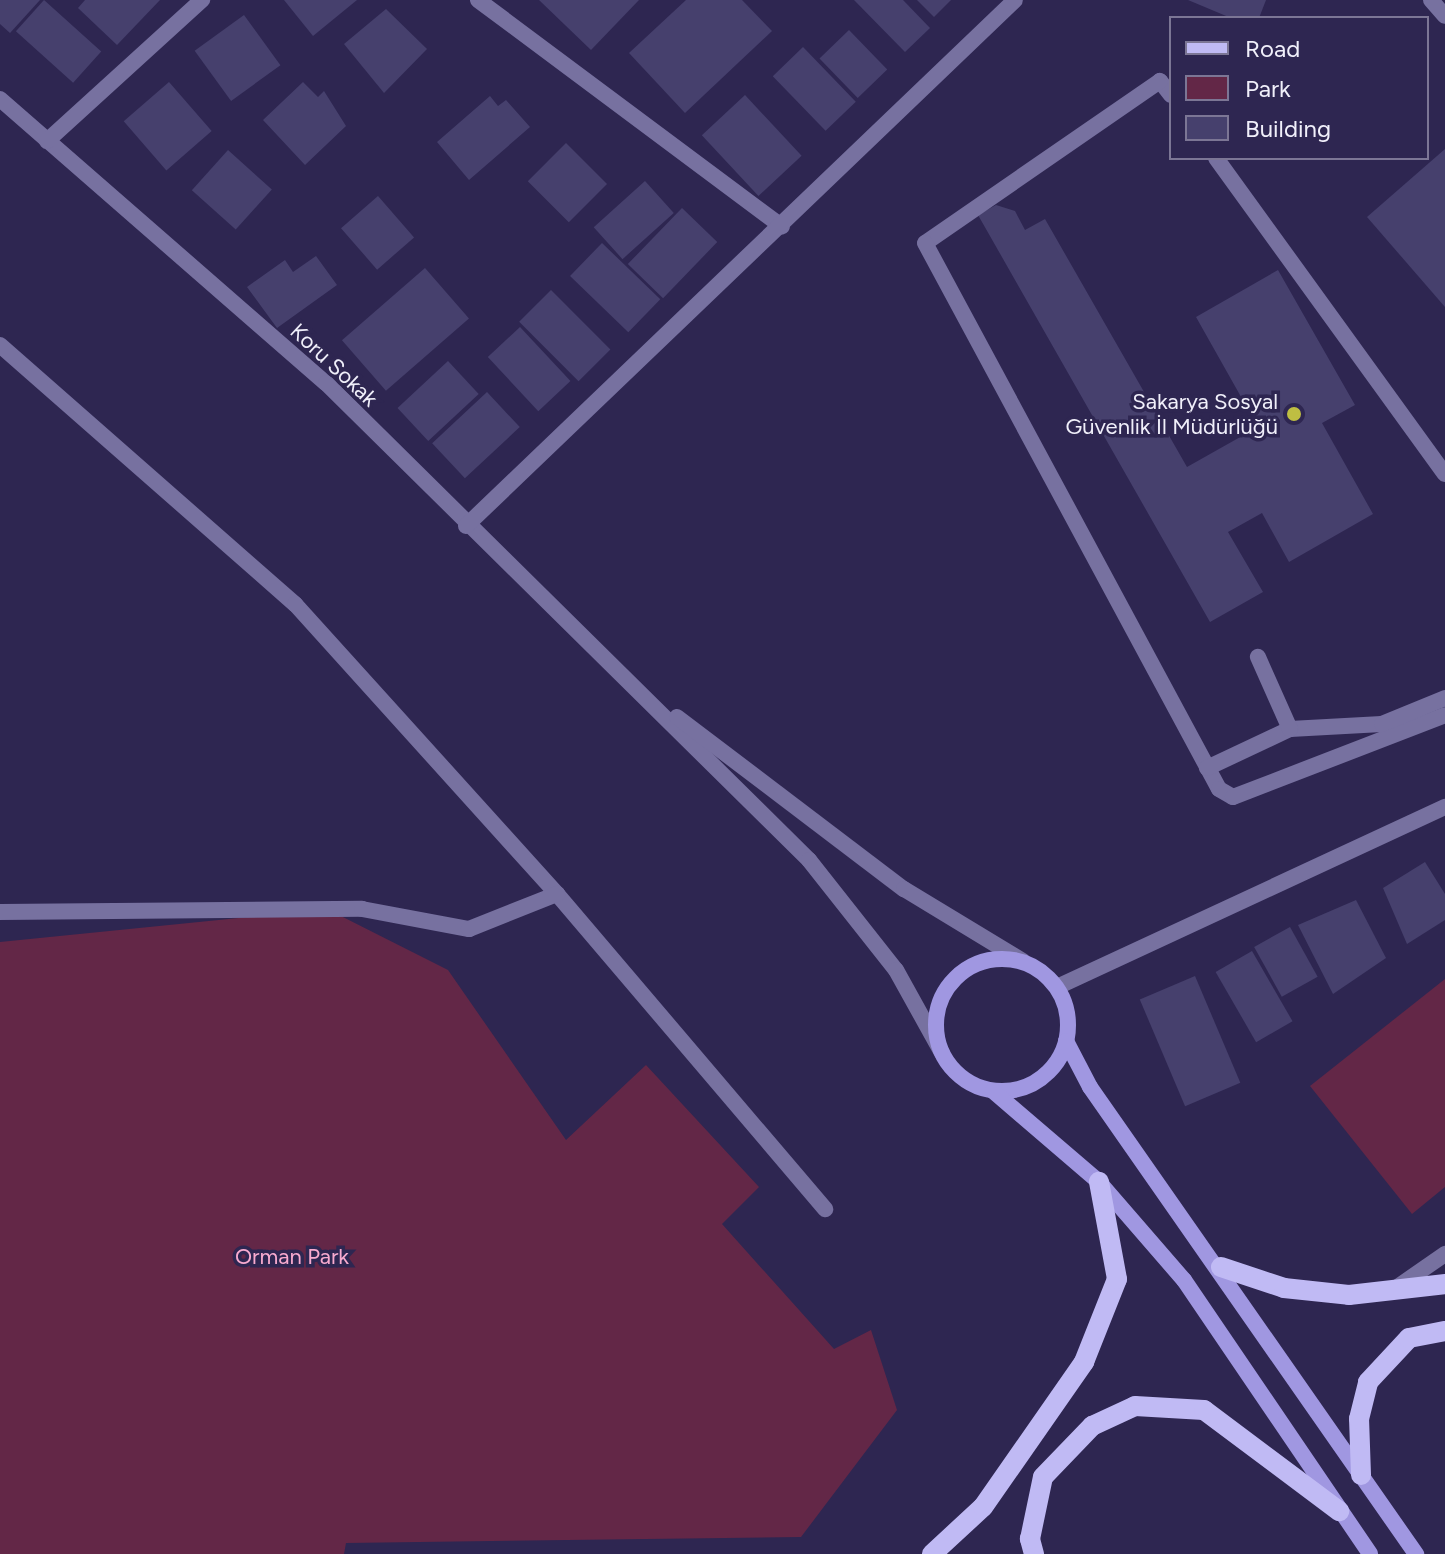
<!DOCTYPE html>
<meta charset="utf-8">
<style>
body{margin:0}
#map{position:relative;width:1445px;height:1554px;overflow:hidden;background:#2e2651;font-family:Figtree,sans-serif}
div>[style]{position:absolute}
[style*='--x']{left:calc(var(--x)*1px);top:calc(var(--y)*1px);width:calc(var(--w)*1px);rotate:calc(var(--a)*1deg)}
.green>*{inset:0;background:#632747}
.building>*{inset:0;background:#46406d;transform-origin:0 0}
.lane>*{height:16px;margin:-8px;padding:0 8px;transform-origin:8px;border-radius:8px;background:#7771a0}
.street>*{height:16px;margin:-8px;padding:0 8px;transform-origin:8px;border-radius:8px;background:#7771a0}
.secondary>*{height:16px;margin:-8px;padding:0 8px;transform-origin:8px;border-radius:8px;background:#a097e1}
.secondary>.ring{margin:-8px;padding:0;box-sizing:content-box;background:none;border:16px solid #a097e1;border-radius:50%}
.primary>*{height:20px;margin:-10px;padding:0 10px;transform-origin:10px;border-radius:10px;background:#c0baf4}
.dots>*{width:22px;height:22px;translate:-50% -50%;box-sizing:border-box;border:4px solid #2e2651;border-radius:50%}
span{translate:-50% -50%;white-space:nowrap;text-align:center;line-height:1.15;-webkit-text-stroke:7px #2e2651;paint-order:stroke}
.street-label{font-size:22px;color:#f0effa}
.poi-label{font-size:22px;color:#f0effa}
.right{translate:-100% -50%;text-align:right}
.park-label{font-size:22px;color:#f8aacf}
.legend{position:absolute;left:1169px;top:16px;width:260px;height:144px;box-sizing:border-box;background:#2e2651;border:2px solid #7c7695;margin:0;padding:10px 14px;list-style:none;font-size:24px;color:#f0effa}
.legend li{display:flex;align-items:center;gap:16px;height:40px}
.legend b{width:40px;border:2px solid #7c7695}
</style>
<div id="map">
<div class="green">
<div style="clip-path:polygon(327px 909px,448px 970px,566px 1140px,646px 1065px,759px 1187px,722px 1224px,834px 1349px,871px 1330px,897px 1410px,801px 1537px,346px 1543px,344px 1554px,0 1554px,0 942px)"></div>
<div style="clip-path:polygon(1445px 979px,1445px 1187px,1412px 1214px,1310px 1086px)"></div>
</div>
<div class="building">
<div style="clip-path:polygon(0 0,40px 0,10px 33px,0 24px)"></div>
<div style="left:44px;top:0;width:77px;height:42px;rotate:42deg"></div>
<div style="clip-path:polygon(85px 0,160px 0,117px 45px,78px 8px)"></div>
<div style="clip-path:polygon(284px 0,357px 0,313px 36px)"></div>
<div style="clip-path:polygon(539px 0,639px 0,591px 50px)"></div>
<div style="clip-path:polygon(686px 0,742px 0,772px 31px,685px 113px,629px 53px)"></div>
<div style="clip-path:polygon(854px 0,903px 0,930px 28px,905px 52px)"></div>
<div style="clip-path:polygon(917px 0,951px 0,934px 17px)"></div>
<div style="clip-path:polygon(1188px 0,1266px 0,1259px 18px,1231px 18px)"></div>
<div style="clip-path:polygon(386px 9px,427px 49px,384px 93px,344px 44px)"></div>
<div style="left:244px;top:15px;width:62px;height:61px;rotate:54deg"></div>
<div style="left:849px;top:30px;width:55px;height:41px;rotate:46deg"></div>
<div style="left:803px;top:47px;width:76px;height:42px;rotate:46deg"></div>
<div style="left:169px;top:82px;width:65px;height:60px;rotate:49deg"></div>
<div style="clip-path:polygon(303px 82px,318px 97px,324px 91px,346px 126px,305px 165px,263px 120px)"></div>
<div style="left:745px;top:95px;width:83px;height:59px;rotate:47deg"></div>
<div style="clip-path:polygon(490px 96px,498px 106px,506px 100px,530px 127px,469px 180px,437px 142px)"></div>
<div style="left:566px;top:143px;width:58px;height:54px;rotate:45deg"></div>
<div style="clip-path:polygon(1445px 149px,1445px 307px,1367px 217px)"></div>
<div style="left:228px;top:150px;width:59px;height:54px;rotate:42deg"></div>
<div style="left:645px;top:181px;width:43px;height:69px;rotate:48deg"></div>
<div style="left:378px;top:196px;width:55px;height:49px;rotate:49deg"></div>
<div style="clip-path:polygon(996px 205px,1015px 211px,1025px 230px,1045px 219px,1187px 467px,1258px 427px,1196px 317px,1278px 270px,1355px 405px,1322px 423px,1373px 514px,1289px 562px,1262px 513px,1228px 532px,1263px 592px,1210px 622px,978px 215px)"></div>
<div style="left:682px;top:208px;width:49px;height:78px;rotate:44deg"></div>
<div style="left:602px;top:243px;width:81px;height:46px;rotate:44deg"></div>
<div style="clip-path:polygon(316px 256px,337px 285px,277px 328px,247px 287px,285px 260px,293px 272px)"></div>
<div style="left:425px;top:268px;width:67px;height:110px;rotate:49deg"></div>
<div style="left:551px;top:290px;width:84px;height:45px;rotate:45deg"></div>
<div style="left:520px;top:327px;width:74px;height:44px;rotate:47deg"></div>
<div style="left:448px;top:361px;width:45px;height:69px;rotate:47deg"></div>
<div style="left:487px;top:392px;width:48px;height:75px;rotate:47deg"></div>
<div style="clip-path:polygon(1425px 862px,1445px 894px,1445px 920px,1407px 944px,1383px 888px)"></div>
<div style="clip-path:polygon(1356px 900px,1386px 958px,1333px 994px,1298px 925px)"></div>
<div style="left:1290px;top:927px;width:57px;height:41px;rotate:61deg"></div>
<div style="left:1252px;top:951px;width:81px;height:42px;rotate:60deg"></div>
<div style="left:1195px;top:976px;width:116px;height:60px;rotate:67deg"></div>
</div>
<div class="lane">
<div style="--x:1171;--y:95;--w:18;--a:-128"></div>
<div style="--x:1160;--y:81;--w:285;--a:145.4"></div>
<div style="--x:925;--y:243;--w:620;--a:61.7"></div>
<div style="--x:1219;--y:789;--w:16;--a:30"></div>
<div style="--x:1233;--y:797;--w:227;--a:-21.1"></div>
<div style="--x:1216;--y:158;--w:390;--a:54.1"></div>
<div style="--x:0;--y:345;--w:393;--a:41.3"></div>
<div style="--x:295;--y:604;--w:391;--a:47.9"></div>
<div style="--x:557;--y:894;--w:414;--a:49.6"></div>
<div style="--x:1290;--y:729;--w:92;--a:-3.1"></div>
<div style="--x:1382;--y:724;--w:68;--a:-22.4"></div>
<div style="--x:1207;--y:768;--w:92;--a:-25.2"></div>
<div style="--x:1290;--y:729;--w:79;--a:-114"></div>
<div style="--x:0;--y:912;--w:362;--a:-0.5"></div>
<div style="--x:362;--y:909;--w:109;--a:10.6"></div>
<div style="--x:469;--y:929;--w:95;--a:-21.7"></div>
</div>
<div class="street">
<div style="--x:478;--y:0;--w:379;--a:36.7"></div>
<div style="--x:1431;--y:0;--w:21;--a:49"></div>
<div style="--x:0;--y:99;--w:432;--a:41.1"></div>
<div style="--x:326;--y:383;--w:679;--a:44.64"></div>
<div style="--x:809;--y:860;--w:140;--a:51.7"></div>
<div style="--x:896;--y:970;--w:95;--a:61"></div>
<div style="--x:47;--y:141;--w:210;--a:-42.3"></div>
<div style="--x:466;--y:526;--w:760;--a:-43.77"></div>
<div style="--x:677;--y:717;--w:285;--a:37.2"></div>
<div style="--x:904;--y:889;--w:139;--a:31.2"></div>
<div style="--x:1057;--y:987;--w:428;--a:-24.9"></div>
<div style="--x:1396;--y:1288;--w:60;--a:-34.8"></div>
</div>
<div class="secondary">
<div class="ring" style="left:936px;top:959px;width:116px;height:116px"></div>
<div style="--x:1066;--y:1041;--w:52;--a:62.4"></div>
<div style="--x:1090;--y:1087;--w:570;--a:55.08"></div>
<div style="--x:993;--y:1091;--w:140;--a:40.6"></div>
<div style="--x:1099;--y:1182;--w:130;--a:49.1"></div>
<div style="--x:1184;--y:1280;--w:331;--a:55.8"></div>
</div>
<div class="primary">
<div style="--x:1221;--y:1267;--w:66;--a:18.4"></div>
<div style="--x:1284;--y:1288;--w:65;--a:6.1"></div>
<div style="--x:1349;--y:1295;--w:97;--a:-6.5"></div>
<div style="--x:1361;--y:1475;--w:56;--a:-92"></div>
<div style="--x:1359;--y:1419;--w:38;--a:-76"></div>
<div style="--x:1368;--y:1382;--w:60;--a:-47"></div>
<div style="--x:1409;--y:1338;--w:37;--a:-11"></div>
<div style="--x:932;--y:1554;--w:69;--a:-42.7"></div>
<div style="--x:983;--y:1507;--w:177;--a:-55.1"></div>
<div style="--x:1084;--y:1362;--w:89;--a:-68.3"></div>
<div style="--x:1117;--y:1279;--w:99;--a:-100.5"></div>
<div style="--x:1034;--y:1554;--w:16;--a:-105"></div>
<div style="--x:1030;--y:1539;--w:63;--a:-78.2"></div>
<div style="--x:1043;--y:1477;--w:71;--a:-46.1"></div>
<div style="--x:1092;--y:1426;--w:47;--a:-24.9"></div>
<div style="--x:1135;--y:1406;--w:69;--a:3.3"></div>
<div style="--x:1204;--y:1410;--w:169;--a:36.8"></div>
</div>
<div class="dots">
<div style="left:1294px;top:414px;background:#bebe42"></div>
</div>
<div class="street-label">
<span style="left:334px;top:365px;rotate:43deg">Koru Sokak</span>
</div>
<div class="poi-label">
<span class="right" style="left:1278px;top:414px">Sakarya Sosyal<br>Güvenlik İl Müdürlüğü</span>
</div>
<div class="park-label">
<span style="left:292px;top:1257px">Orman Park</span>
</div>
<ul class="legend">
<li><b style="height:10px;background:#c0baf4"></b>Road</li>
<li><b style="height:22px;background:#632747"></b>Park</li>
<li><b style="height:22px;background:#46406d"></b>Building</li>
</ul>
</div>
